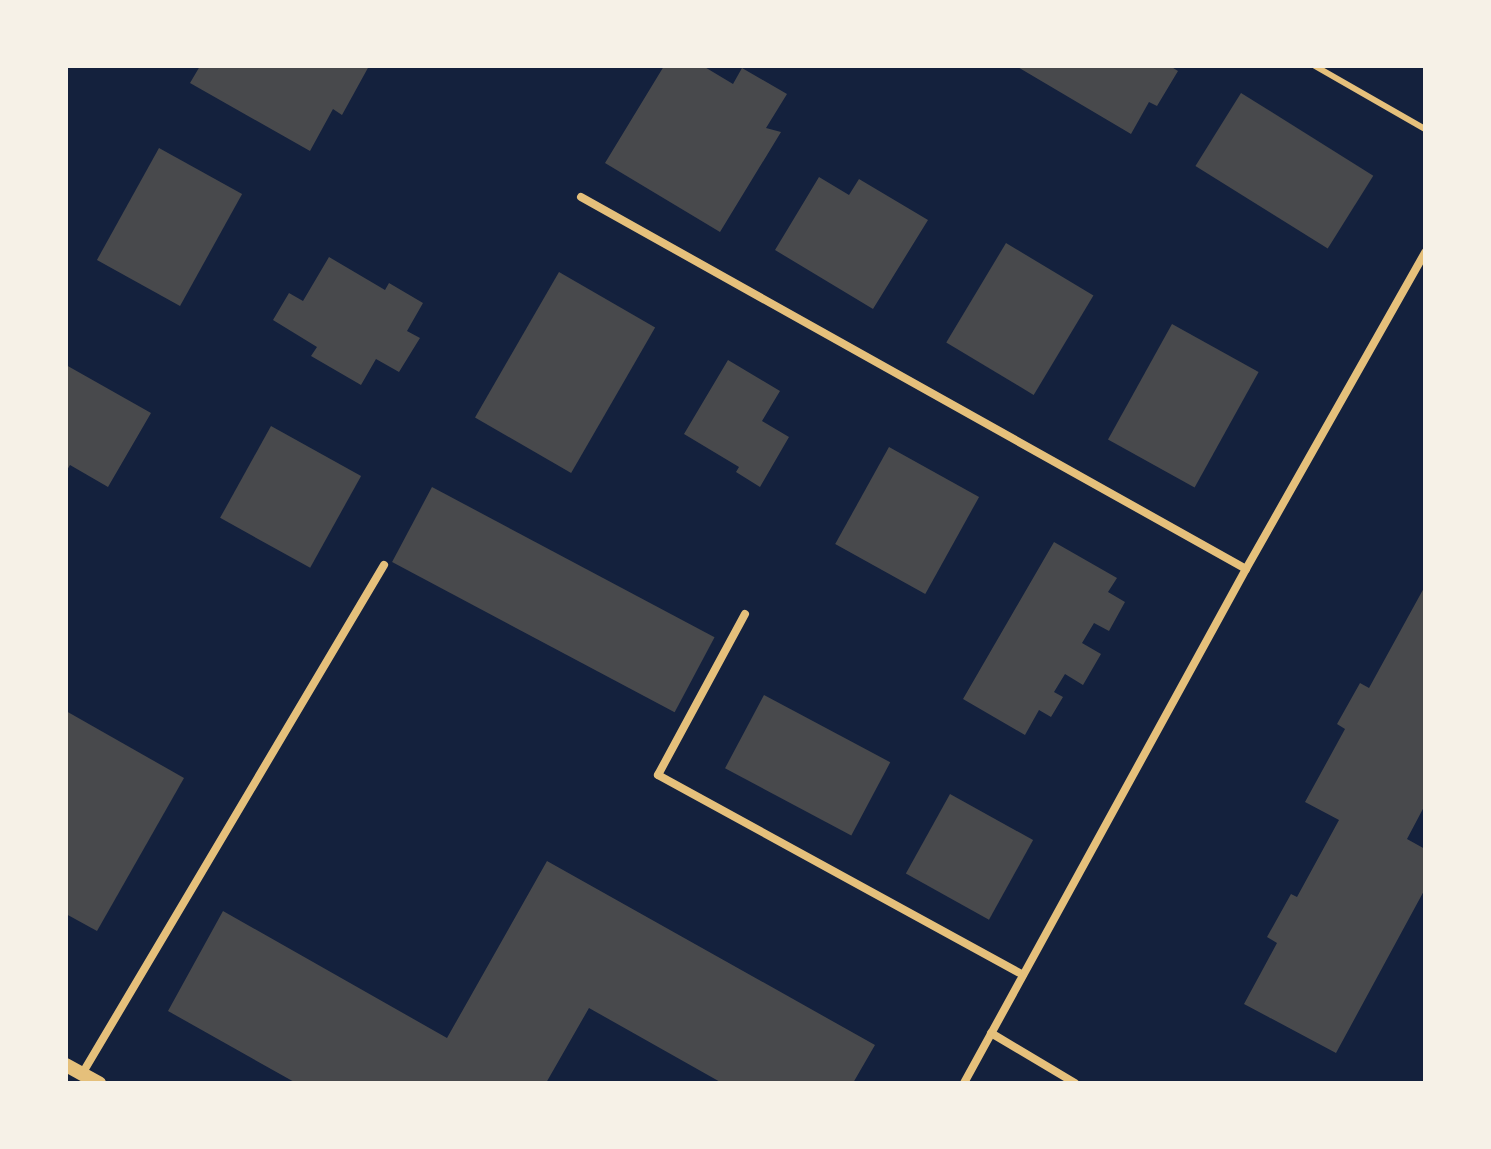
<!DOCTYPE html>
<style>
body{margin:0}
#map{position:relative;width:1491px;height:1149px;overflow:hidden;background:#14213d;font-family:"Space Grotesk",sans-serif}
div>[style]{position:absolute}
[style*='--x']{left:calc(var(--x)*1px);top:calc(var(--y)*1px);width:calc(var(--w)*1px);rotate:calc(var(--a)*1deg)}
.building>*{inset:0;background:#48494c;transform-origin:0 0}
.service>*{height:6px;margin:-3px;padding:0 3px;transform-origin:3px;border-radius:3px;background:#e5c07b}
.minor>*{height:8px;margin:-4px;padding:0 4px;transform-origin:4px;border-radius:4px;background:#e5c07b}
.tertiary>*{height:14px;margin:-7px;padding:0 7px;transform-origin:7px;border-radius:7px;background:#e5c07b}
span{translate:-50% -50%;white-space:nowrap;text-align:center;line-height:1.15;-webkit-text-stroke:7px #f6f1e7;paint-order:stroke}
.frame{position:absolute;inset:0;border:68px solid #f6f1e7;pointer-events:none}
</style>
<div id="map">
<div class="building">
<div style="clip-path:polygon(200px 66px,369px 66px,342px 115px,333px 109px,310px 151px,190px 83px)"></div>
<div style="clip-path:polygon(664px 66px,703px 66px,733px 84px,742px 68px,787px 94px,766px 128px,781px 132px,720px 232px,605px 163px)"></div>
<div style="clip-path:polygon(1016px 66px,1170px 66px,1178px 71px,1157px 106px,1149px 102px,1131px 134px)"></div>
<div style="left:1241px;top:93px;width:156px;height:86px;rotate:32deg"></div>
<div style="left:159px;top:148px;width:95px;height:128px;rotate:29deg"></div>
<div style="clip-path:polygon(819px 177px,849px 195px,859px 179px,928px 220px,873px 309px,775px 250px)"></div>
<div style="left:1006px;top:243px;width:102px;height:116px;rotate:31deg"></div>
<div style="clip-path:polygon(329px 257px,385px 290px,389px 283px,423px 303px,407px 331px,420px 338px,399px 372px,376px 359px,361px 385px,311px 356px,317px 347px,273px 320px,289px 293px,303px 301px)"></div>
<div style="left:559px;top:272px;width:111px;height:168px;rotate:30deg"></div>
<div style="left:1172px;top:324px;width:99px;height:132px;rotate:29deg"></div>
<div style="clip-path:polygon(728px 360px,780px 391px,762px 421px,789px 437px,760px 487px,736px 472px,739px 467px,684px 434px)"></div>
<div style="clip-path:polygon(66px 365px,151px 413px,108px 487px,70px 465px,66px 472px)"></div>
<div style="left:271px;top:426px;width:103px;height:105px;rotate:29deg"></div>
<div style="left:889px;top:447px;width:103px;height:111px;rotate:29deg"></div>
<div style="left:432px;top:487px;width:320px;height:85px;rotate:28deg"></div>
<div style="clip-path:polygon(1054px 542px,1117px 578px,1108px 592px,1125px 602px,1109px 631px,1094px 623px,1082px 643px,1101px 654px,1083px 685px,1065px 674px,1054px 692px,1063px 697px,1051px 717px,1039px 710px,1025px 735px,963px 699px)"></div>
<div style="clip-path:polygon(1425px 586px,1425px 805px,1407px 839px,1425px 849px,1425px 889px,1336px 1053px,1244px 1004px,1277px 943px,1267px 937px,1291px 894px,1297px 897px,1339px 820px,1305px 802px,1345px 729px,1337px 724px,1360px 683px,1369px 688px)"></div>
<div style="left:764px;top:695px;width:143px;height:83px;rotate:28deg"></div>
<div style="clip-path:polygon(66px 711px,184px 778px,97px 931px,66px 914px)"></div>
<div style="left:950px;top:794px;width:95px;height:91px;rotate:29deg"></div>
<div style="clip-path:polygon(547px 861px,875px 1045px,853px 1083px,722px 1083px,589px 1008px,546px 1083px,296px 1083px,168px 1011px,223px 911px,447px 1038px)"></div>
</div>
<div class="service">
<div style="--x:1315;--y:66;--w:127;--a:29.8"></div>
</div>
<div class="minor">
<div style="--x:581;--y:197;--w:762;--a:29.22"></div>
<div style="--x:745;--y:614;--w:183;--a:118.4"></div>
<div style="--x:658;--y:775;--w:416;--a:28.7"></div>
<div style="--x:991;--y:1033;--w:98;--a:30.8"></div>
<div style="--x:82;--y:1074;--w:592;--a:-59.32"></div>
<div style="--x:964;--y:1083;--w:586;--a:-61.25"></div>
<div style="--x:1246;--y:569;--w:364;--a:-60.5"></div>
</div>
<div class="tertiary">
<div style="--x:66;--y:1065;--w:38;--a:29"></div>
</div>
<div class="frame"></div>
</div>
